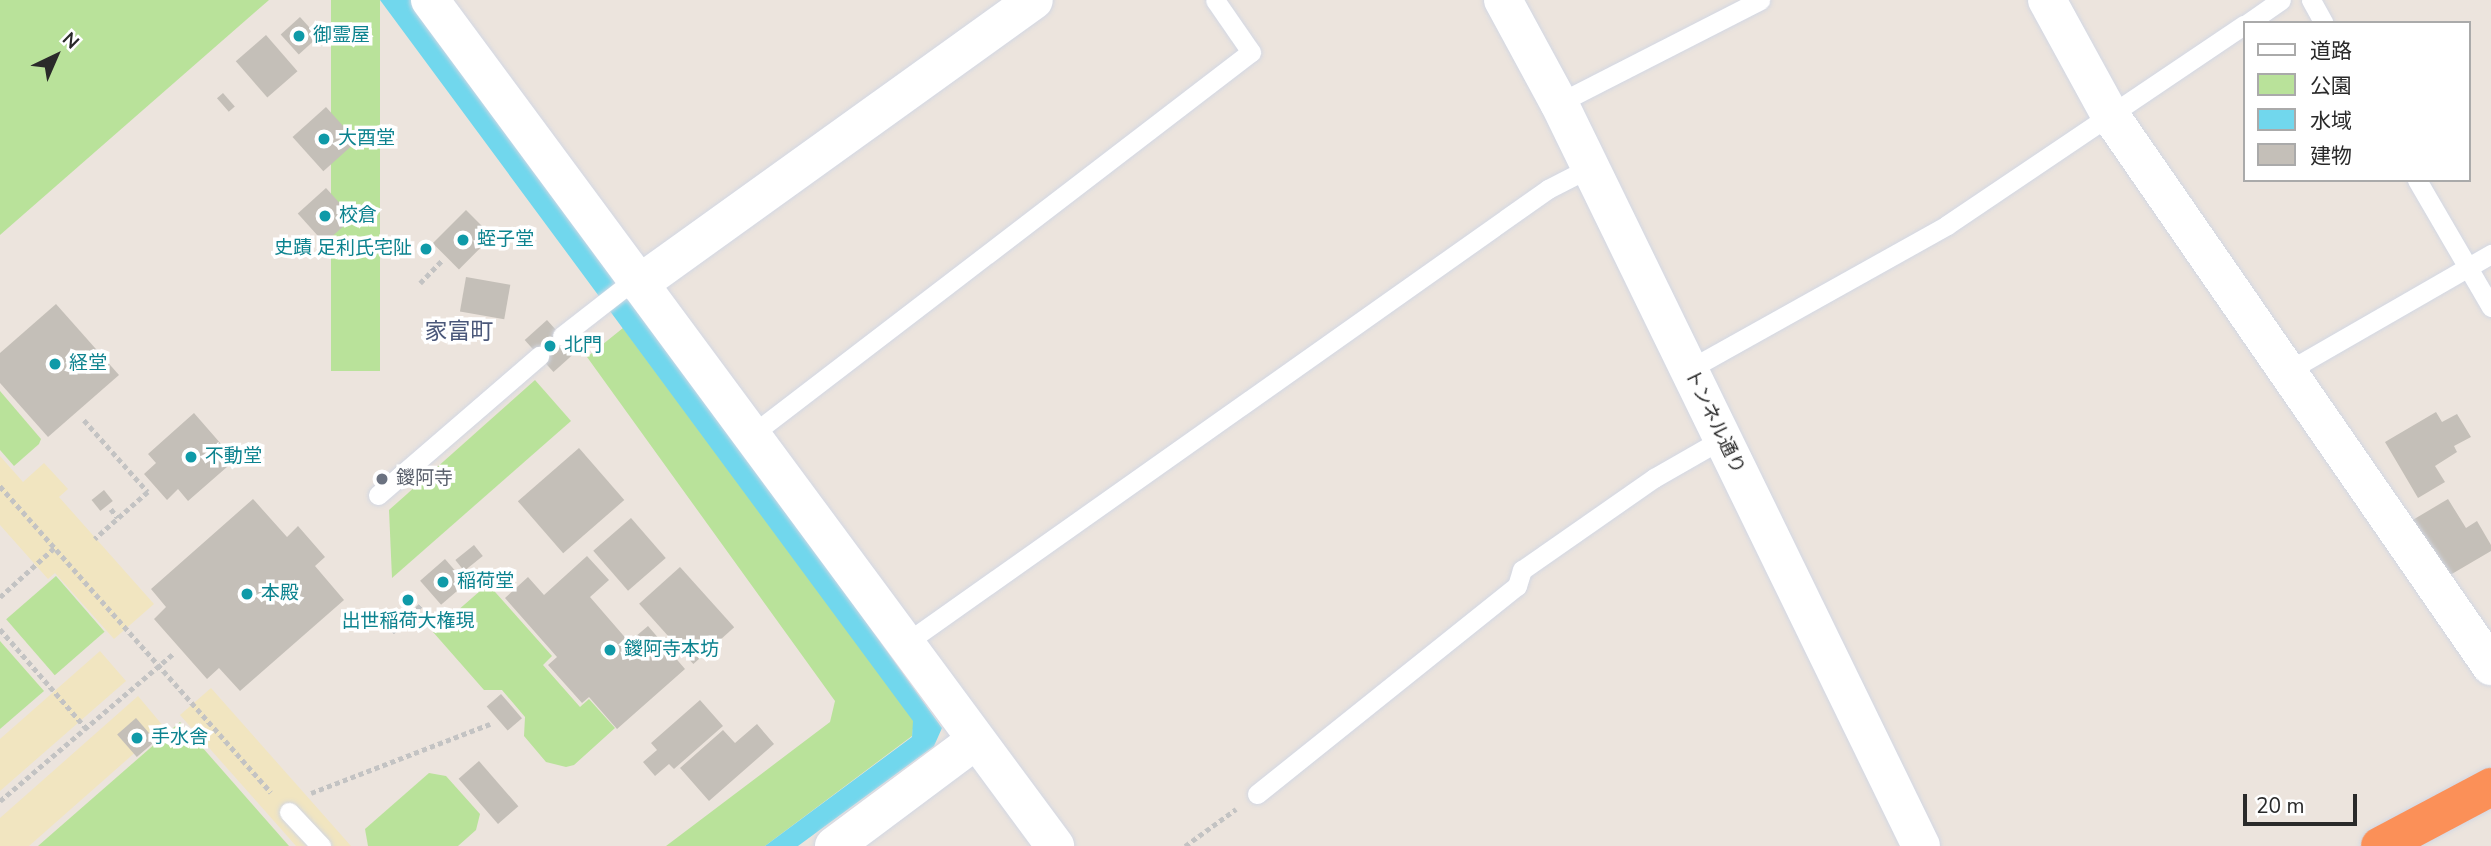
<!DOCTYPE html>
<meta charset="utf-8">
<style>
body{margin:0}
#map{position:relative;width:2491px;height:846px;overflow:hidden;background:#ece4dd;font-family:"Nunito Sans","Noto Sans JP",sans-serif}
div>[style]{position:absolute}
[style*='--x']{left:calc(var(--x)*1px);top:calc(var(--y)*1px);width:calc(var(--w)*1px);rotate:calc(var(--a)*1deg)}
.green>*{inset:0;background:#b9e29a;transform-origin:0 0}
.sand>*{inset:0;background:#f1e5c0}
.water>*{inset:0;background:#71d7ed}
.building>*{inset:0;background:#c4bfb8;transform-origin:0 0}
.path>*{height:4.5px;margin-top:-2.25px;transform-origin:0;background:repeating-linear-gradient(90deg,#c3c3c3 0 5px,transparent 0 8.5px)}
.roads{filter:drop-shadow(0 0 2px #d2d7e3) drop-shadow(0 0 2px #d2d7e3)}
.lane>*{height:19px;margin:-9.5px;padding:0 9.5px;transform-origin:9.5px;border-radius:9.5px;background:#fff}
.street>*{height:38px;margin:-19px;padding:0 19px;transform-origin:19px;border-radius:19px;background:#fff}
.secondary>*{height:38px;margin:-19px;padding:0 19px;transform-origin:19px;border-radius:19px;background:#fff}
.highway>*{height:38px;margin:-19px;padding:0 19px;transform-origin:19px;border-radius:19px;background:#fb9058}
.dots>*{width:19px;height:19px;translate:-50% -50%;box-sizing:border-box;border:4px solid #fff;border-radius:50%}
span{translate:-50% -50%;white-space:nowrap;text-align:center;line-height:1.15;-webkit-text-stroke:7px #fff;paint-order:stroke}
.culture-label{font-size:19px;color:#0d838f}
.left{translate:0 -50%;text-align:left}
.right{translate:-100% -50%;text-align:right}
.street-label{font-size:19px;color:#2a2a2a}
.worship-label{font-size:19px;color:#5b616d}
.quarter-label{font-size:23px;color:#4b587a}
.legend{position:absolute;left:2243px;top:21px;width:228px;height:161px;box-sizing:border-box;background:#fff;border:2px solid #aaa;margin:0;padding:9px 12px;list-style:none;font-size:21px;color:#2a2a2a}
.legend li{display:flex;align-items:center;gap:14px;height:35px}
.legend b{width:35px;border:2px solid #aaa}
.north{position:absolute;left:21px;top:21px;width:70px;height:70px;-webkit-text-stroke:5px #fff;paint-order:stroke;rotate:44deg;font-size:19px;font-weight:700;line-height:28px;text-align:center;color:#2a2a2a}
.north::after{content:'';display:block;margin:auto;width:24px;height:32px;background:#2a2a2a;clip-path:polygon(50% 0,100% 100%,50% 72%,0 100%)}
.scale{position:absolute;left:2243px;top:794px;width:114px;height:32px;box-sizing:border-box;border:4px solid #2a2a2a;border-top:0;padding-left:9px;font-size:21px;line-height:24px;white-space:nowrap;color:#2a2a2a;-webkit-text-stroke:5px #fff;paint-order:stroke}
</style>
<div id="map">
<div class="green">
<div style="clip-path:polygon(0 0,269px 0,0 235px)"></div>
<div style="left:331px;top:0;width:49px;height:371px"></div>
<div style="clip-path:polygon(623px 328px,914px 721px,912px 736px,765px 846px,666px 846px,830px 722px,835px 701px,587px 357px)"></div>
<div style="clip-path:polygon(535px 380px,571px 421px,392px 578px,389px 510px)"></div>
<div style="clip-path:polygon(0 391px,41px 439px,39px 444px,14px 466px,0 450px)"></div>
<div style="left:56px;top:576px;width:74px;height:66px;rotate:49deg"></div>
<div style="clip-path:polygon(488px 584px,552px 656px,543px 665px,580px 707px,589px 699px,615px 728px,574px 765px,566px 767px,546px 762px,524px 736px,525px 717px,502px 690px,484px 690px,433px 632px)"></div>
<div style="clip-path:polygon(0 641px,44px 691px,0 729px)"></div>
<div style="clip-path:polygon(180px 722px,289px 846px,38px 846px)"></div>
<div style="clip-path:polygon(429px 773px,446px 776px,480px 814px,476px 830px,458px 846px,368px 846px,365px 829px)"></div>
</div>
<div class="sand">
<div style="clip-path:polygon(0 456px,23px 482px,44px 463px,68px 489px,59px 497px,154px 604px,114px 639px,55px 573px,48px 579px,0 525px)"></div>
<div style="clip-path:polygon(100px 651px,126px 681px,0 791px,0 739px)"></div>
<div style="clip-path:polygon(211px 688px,351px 846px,296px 846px,180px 715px)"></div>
<div style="clip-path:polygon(138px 696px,164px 727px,29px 846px,0 846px,0 818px)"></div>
</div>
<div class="water">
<div style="clip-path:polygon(380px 0,413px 0,585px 230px,942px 728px,934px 746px,798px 846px,765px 846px,912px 737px,913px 721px)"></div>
</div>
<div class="building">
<div style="left:300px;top:17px;width:27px;height:26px;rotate:48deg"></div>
<div style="left:266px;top:35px;width:48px;height:40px;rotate:49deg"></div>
<div style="left:223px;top:93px;width:18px;height:8px;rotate:49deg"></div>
<div style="left:326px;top:107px;width:46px;height:45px;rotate:48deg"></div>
<div style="left:326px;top:188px;width:40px;height:38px;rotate:48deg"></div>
<div style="left:466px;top:210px;width:37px;height:47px;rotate:45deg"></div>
<div style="left:466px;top:277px;width:45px;height:35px;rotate:10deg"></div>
<div style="clip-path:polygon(56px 304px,119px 375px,48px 437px,0 383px,0 353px)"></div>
<div style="left:547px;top:320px;width:43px;height:30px;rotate:48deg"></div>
<div style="clip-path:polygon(2436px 412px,2442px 422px,2457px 414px,2471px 437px,2454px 446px,2457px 452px,2435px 466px,2445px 482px,2418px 498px,2385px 442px)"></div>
<div style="clip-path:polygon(194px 413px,235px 460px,188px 501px,178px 489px,167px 500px,144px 474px,156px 463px,148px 454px)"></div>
<div style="left:579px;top:448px;width:69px;height:81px;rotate:49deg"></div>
<div style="left:104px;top:490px;width:14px;height:16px;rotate:51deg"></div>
<div style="clip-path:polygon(253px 499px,287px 537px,298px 526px,325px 557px,315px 566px,344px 600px,240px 691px,219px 668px,207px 679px,154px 619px,166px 607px,151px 589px)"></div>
<div style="clip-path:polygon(2448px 499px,2466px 528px,2477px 521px,2491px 545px,2491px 551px,2445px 578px,2411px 521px)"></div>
<div style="left:631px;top:518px;width:53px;height:50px;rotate:49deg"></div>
<div style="left:474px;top:545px;width:14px;height:24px;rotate:51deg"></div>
<div style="clip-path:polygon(587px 556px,609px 580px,590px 597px,629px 642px,648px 626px,685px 669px,617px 729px,589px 697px,582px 703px,548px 665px,557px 657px,505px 598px,528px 577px,544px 595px)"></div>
<div style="left:445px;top:559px;width:32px;height:33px;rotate:49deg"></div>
<div style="left:680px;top:567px;width:81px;height:55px;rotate:48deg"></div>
<div style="left:501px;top:694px;width:32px;height:19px;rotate:49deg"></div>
<div style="clip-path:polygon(700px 700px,723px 726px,674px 769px,669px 764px,655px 776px,643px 762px,657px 750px,651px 743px)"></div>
<div style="left:136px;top:718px;width:30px;height:25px;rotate:49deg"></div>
<div style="clip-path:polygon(757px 724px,774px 744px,709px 801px,680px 768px,723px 730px,735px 743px)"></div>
<div style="left:479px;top:761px;width:60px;height:27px;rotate:49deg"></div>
</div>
<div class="path">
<div style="--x:420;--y:283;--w:32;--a:-46"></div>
<div style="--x:84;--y:420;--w:96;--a:48.4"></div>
<div style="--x:148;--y:492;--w:71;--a:138.4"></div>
<div style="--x:0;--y:486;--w:409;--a:48.5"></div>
<div style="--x:111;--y:509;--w:11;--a:52"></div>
<div style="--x:0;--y:597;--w:73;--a:-42.2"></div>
<div style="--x:0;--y:629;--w:133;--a:49"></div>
<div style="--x:392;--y:632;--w:42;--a:-43.1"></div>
<div style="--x:311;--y:793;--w:192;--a:-21.1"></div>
<div style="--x:0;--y:801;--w:227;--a:-40.4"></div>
<div style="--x:1185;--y:846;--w:63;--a:-36"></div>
</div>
<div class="roads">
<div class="lane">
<div style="--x:2311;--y:0;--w:26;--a:61"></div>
<div style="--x:2248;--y:23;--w:40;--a:-34.9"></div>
<div style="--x:1559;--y:103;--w:226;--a:-27.1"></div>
<div style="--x:2417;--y:180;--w:147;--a:59.8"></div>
<div style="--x:562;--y:336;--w:93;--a:-38"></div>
<div style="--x:1688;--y:370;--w:297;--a:-29.2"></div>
<div style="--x:1947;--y:225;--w:358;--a:-34"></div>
<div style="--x:2286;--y:372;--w:237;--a:-29.9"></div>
<div style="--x:750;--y:436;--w:631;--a:-37.47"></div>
<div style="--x:1251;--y:52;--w:63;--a:-124.7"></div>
<div style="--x:378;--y:495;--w:213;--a:-40.8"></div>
<div style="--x:903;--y:645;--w:790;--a:-35.26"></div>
<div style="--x:1548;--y:189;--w:46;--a:-27.1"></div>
<div style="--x:1257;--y:794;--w:333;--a:-38.7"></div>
<div style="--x:1517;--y:586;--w:17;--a:-73"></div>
<div style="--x:1522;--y:570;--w:161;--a:-34.9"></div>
<div style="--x:1654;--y:478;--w:78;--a:-29.8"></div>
<div style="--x:289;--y:812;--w:47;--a:46.7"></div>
</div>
<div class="street">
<div style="--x:430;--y:0;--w:1052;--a:53.54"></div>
<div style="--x:2047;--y:0;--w:131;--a:61.3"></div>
<div style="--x:2110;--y:115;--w:670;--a:55.34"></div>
<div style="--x:639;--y:284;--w:486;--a:-35.7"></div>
<div style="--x:834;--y:846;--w:176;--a:-36.7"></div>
</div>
<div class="secondary">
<div style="--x:1503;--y:0;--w:117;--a:61.5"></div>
<div style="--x:1559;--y:103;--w:826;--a:64.02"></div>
</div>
<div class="highway">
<div style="--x:2380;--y:846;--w:126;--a:-28"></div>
</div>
</div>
<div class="dots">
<div style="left:299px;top:36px;background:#0f9aa8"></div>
<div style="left:324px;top:139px;background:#0f9aa8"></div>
<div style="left:325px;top:216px;background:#0f9aa8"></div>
<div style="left:463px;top:240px;background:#0f9aa8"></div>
<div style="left:426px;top:249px;background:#0f9aa8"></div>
<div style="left:550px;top:346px;background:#0f9aa8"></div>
<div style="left:55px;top:364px;background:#0f9aa8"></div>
<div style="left:191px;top:457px;background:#0f9aa8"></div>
<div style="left:382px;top:479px;background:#6b7280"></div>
<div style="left:443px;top:582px;background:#0f9aa8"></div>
<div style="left:247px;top:594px;background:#0f9aa8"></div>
<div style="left:408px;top:600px;background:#0f9aa8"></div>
<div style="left:610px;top:650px;background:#0f9aa8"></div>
<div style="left:137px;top:738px;background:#0f9aa8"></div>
</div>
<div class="culture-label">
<span class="left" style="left:313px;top:36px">御霊屋</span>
<span class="left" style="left:338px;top:139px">大酉堂</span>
<span class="left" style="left:339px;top:216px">校倉</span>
<span class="left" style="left:477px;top:240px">蛭子堂</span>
<span class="right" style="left:412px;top:249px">史蹟 足利氏宅阯</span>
<span class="left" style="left:564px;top:346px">北門</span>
<span class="left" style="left:69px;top:364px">経堂</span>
<span class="left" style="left:205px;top:457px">不動堂</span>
<span class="left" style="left:457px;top:582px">稲荷堂</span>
<span class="left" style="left:261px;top:594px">本殿</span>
<span style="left:408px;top:622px">出世稲荷大権現</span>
<span class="left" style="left:624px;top:650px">鑁阿寺本坊</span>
<span class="left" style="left:151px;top:738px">手水舎</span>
</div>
<div class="street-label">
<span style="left:1714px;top:422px;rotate:64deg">トンネル通り</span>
</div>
<div class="worship-label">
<span class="left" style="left:396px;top:479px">鑁阿寺</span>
</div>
<div class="quarter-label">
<span style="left:459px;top:332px">家富町</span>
</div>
<ul class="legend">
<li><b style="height:9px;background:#fff"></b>道路</li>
<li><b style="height:19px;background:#b9e29a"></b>公園</li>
<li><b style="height:19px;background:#71d7ed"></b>水域</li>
<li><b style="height:19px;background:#c4bfb8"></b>建物</li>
</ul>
<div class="north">N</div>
<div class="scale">20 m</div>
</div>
